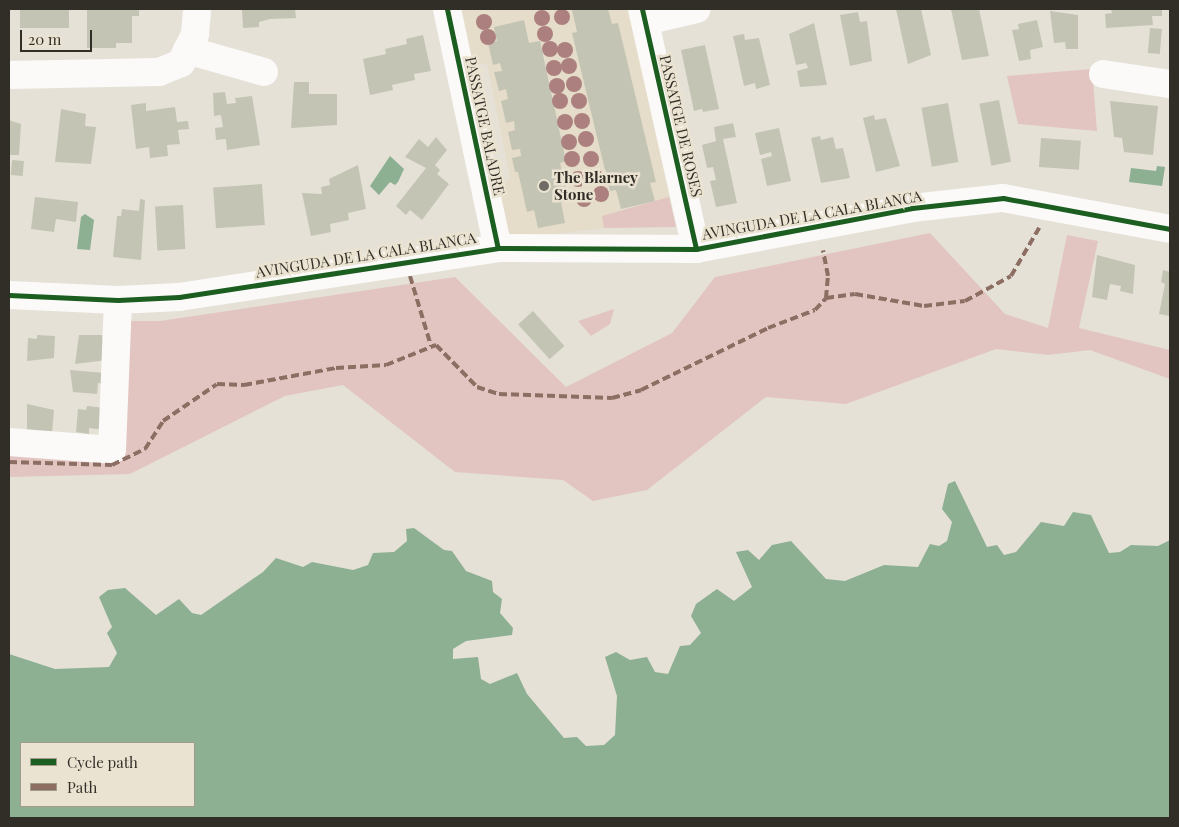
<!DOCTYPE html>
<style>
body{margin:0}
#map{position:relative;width:1179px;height:827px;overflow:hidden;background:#e5e1d7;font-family:"Playfair Display",serif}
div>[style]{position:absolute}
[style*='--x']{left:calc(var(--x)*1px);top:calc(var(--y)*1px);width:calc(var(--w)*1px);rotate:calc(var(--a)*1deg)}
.built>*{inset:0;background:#e5ddca}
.green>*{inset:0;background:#e2c5c0}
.water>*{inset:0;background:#8daf92}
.building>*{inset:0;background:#c3c4b4;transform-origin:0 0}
.minor>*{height:28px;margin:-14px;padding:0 14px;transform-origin:14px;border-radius:14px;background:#fbfaf9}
.quiet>*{height:4px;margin-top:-2px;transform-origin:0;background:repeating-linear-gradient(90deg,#8d6e63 0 8px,transparent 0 12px)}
.cycleway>*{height:5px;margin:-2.5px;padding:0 2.5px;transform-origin:2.5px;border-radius:2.5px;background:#1b5e20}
.trees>*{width:16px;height:16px;margin:-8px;border-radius:50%;background:#ac807e}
.dots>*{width:14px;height:14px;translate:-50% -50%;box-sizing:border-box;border:2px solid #ebe3d1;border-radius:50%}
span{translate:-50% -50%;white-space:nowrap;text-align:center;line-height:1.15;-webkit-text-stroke:5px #ebe3d1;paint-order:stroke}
.street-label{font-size:15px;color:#312d27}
.poi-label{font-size:15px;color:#312d27;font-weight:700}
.left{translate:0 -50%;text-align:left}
.frame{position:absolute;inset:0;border:10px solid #312d27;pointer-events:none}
.legend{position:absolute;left:20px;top:742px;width:175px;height:65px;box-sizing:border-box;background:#ebe3d1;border:1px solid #a19a8d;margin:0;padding:6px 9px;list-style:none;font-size:15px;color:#312d27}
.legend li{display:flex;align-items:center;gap:10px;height:25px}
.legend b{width:25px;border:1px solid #a19a8d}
.scale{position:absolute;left:20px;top:30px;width:72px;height:22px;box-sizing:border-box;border:2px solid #312d27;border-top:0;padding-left:6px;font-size:15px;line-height:18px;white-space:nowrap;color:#312d27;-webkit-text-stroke:4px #ebe3d1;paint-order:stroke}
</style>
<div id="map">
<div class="built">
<div style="clip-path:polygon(457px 9px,629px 9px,676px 227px,604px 228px,515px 239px,504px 227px,495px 189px,510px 178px,487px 64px,468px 64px)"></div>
</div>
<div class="green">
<div style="clip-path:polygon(1092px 69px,1097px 131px,1018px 124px,1007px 76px)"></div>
<div style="clip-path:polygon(669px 197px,676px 227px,604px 228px,602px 216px)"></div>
<div style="clip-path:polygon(930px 233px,1005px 314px,1048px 328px,1067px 235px,1098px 241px,1079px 328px,1170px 350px,1170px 379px,1090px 350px,1048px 355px,996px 349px,846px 404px,766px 397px,647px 490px,593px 501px,563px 480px,455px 472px,343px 385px,285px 396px,130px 474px,9px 477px,9px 451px,117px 458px,124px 321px,160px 321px,455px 277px,566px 387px,672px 333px,715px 277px)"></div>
<div style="clip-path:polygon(614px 309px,610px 324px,591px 336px,578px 321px)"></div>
</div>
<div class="water">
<div style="clip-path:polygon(390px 156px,404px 169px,398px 182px,395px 185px,390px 182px,379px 195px,370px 186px)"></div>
<div style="clip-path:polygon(1157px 166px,1165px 167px,1162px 186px,1129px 182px,1131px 168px,1156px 171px)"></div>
<div style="clip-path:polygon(85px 214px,94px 220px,90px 250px,77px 249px,81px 217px)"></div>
<div style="clip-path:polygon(evenodd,955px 481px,987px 547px,997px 545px,1004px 555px,1016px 552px,1041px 522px,1064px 526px,1073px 512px,1091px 515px,1109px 553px,1120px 552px,1131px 545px,1158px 546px,1170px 540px,1170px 818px,9px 818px,9px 654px,55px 669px,109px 667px,117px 653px,107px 633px,112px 627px,99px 597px,108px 590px,125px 588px,156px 615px,179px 599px,192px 613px,201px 615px,263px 572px,276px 558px,303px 567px,312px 562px,353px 570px,368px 565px,373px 553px,394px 552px,407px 541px,406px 529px,414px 528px,444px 550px,452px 551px,466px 571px,492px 581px,493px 592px,502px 599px,500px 613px,513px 628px,512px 635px,466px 641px,453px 649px,453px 659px,478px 657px,481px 679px,490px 684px,517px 673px,527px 694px,564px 738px,577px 737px,586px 746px,604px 745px,615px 735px,617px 696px,605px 657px,616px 652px,630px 660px,647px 657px,655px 672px,668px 674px,680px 646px,690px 645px,701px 633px,691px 616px,696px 604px,717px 589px,734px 601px,752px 587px,736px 552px,748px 550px,759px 560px,772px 545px,791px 541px,826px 579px,845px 581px,884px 565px,918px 567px,930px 544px,939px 546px,947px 541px,952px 522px,942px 509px,948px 484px,955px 481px,21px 743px,194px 743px,194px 806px,21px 806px,21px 743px)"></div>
</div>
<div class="building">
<div style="left:20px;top:9px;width:49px;height:19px"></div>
<div style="clip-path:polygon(87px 9px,139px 9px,139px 16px,132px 16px,132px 43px,116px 43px,116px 48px,87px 48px)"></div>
<div style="clip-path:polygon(242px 9px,295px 9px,296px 18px,270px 19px,259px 22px,259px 27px,243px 28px)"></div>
<div style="clip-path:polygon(578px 9px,608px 9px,612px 24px,618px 23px,656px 182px,650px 183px,655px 201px,621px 209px,616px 190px,610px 191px,572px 33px,577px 32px,572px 10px)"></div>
<div style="clip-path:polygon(896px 9px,921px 9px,931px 55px,908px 64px)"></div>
<div style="clip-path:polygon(951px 9px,979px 9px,989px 56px,962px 60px)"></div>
<div style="clip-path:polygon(1111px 9px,1162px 9px,1162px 16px,1152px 16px,1153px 25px,1106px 28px,1105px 14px,1112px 13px)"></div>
<div style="clip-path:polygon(1050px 11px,1078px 15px,1078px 49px,1066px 49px,1065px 42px,1054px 43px)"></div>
<div style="clip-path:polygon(858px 12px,860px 22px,867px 21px,872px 61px,850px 66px,840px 15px)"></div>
<div style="clip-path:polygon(524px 20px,529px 43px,540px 41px,566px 161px,560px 163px,569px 201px,561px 202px,565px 223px,538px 228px,534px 210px,527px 212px,518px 172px,515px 172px,512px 158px,521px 156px,520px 149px,512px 150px,508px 132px,515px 130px,514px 121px,506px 123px,501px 101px,508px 99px,506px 89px,499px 91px,494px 72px,502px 71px,500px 63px,493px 65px,488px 43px,497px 41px,494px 27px)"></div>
<div style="clip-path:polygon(1037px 20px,1043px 47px,1030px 50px,1031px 59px,1019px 61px,1012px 30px,1019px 29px,1018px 24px)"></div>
<div style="clip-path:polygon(814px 23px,827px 85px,800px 87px,797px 71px,808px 68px,806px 63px,796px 65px,789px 34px)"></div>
<div style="left:1150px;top:28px;width:12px;height:25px;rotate:5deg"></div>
<div style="clip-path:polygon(744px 34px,745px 40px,759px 38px,770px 85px,756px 89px,755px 83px,744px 86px,733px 36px)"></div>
<div style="clip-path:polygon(423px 35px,431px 71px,414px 74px,415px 80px,392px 85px,393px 90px,370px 95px,363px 59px,386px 54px,385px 49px,407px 44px,406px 39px)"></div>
<div style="clip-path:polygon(705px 45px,719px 109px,703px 112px,702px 109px,694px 111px,681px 50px)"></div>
<div style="clip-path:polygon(294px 82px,309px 82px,309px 94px,337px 94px,337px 125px,291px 128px)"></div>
<div style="clip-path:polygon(225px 92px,227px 104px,236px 103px,235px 98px,252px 96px,260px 145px,227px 150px,226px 139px,216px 140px,215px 128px,223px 127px,221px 115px,214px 116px,213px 93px)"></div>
<div style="left:999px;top:100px;width:63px;height:20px;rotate:79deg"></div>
<div style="clip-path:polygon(1110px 101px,1158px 106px,1153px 155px,1124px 152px,1122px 138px,1114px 137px)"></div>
<div style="clip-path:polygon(146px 103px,146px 111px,175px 107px,177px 122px,188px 121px,189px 129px,178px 130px,180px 144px,167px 145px,168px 156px,150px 158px,149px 147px,136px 149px,131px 105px)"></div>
<div style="left:948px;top:103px;width:60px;height:27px;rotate:80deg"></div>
<div style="clip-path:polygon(61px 109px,86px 114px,85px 126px,96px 127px,91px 164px,55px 162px)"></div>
<div style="clip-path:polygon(874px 115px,875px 120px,886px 118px,900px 166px,876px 172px,863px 118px)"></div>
<div style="clip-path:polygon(9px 120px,21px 124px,19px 155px,9px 155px)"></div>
<div style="clip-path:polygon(733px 123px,736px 137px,723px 139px,737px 203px,716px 207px,710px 181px,716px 180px,713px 167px,707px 168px,702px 145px,716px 141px,714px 127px)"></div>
<div style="clip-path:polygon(779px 128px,791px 181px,767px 186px,761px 159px,772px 156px,771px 152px,760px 155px,755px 133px)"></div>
<div style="clip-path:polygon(820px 136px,821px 140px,833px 137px,836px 149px,843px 148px,850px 178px,821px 183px,811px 138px)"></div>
<div style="clip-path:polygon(436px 137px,447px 150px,435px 165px,440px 170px,437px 174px,449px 184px,422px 220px,410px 210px,406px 215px,396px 206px,426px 168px,405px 157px,419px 139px,428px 147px)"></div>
<div style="left:1041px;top:138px;width:40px;height:29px;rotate:4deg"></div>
<div style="left:12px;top:160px;width:12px;height:15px;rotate:5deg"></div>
<div style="clip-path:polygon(358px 165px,366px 209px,348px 213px,349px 220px,330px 224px,331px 232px,311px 236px,302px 193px,322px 194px,321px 187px,330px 185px,329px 179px)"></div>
<div style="left:262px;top:184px;width:41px;height:49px;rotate:86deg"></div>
<div style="clip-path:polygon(35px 197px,78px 202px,76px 222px,56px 219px,54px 232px,31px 229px)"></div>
<div style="clip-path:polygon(140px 199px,145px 200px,141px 260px,113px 257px,117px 216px,121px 216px,122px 209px,139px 211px)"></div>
<div style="left:183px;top:205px;width:44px;height:28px;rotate:87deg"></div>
<div style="clip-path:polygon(1097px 255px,1135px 265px,1133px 294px,1120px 291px,1121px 286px,1110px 284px,1107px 300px,1092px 297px)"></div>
<div style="clip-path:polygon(1163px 270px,1170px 272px,1170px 316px,1159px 314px,1165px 284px,1161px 282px)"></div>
<div style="left:533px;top:311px;width:47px;height:20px;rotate:48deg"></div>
<div style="clip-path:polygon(37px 335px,55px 336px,54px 358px,27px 361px,28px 338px,37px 339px)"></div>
<div style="clip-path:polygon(79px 335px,102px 335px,107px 360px,75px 364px)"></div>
<div style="clip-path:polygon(70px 370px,105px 373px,104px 384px,98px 383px,97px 394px,73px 392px)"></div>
<div style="clip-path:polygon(27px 404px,54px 410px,52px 433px,27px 435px)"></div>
<div style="clip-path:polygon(87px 406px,105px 408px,104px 430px,89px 428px,89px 434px,76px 432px,78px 409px,86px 410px)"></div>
</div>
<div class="minor">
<div style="--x:447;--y:9;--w:244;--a:78"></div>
<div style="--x:642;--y:9;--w:246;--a:77.3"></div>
<div style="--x:645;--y:21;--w:53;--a:-13"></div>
<div style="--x:187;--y:50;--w:80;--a:15.9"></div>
<div style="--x:1103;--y:74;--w:68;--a:8.5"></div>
<div style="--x:9;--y:75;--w:150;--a:-1.1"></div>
<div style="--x:159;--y:72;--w:24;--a:-22"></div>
<div style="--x:181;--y:63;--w:32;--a:-64"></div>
<div style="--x:195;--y:34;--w:25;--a:-85"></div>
<div style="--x:9;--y:295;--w:109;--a:2.6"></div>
<div style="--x:118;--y:300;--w:61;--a:-2.8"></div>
<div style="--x:179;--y:297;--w:323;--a:-8.7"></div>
<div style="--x:498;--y:248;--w:198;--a:0.3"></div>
<div style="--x:696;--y:249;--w:220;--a:-10.7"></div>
<div style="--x:912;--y:208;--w:92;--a:-6.3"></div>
<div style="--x:1003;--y:198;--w:170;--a:10.5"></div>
<div style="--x:9;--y:442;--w:103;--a:4.4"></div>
<div style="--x:112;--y:450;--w:150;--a:-87.7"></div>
</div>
<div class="quiet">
<div style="--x:410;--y:276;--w:73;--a:73.3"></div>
<div style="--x:826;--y:298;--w:29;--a:-8"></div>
<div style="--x:855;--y:294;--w:70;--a:9.9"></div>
<div style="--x:924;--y:306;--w:41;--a:-7"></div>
<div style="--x:965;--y:301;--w:52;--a:-28.5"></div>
<div style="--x:1011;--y:276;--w:56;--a:-59.7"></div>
<div style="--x:9;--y:462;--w:103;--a:1.7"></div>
<div style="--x:112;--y:465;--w:37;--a:-26"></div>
<div style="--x:145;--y:449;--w:33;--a:-57"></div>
<div style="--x:163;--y:421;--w:65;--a:-34.4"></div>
<div style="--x:217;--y:384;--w:27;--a:2"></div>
<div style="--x:244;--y:385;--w:94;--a:-10.5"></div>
<div style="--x:336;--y:368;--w:50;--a:-3.4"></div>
<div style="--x:386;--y:365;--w:54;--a:-21.8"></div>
<div style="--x:436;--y:345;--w:59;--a:45.7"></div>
<div style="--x:477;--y:387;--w:23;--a:18"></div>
<div style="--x:499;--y:394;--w:113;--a:2"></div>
<div style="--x:612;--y:398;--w:30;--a:-15"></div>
<div style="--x:641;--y:390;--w:141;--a:-26"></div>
<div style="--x:768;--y:328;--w:50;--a:-21"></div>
<div style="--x:815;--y:310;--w:16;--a:-47"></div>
<div style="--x:826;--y:298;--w:22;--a:-85"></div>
<div style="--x:828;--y:276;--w:26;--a:-101"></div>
</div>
<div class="cycleway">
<div style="--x:447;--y:9;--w:244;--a:78"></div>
<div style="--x:642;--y:9;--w:246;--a:77.3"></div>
<div style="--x:9;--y:295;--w:109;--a:2.6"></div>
<div style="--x:118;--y:300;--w:61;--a:-2.8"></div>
<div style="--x:179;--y:297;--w:323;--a:-8.7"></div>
<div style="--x:498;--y:248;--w:198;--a:0.3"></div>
<div style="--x:696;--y:249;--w:220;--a:-10.7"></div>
<div style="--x:912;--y:208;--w:92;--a:-6.3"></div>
<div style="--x:1003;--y:198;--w:170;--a:10.5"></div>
</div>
<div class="trees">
<div style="left:562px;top:17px"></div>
<div style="left:542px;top:18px"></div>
<div style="left:484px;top:22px"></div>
<div style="left:545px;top:34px"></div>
<div style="left:488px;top:37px"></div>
<div style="left:550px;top:49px"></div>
<div style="left:565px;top:50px"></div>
<div style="left:569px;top:66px"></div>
<div style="left:554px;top:68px"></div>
<div style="left:574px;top:84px"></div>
<div style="left:557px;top:86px"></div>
<div style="left:560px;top:101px"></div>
<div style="left:579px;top:101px"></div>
<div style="left:582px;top:121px"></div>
<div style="left:565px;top:122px"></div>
<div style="left:586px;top:139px"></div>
<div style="left:569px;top:142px"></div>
<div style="left:572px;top:159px"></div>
<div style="left:591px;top:159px"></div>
<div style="left:595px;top:177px"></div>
<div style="left:578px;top:179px"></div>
<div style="left:601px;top:194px"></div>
<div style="left:584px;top:199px"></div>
</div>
<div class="dots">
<div style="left:544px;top:186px;background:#706c65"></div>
</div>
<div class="street-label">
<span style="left:485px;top:126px;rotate:78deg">PASSATGE BALADRE</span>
<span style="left:681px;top:126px;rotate:77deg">PASSATGE DE ROSES</span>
<span style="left:812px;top:215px;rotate:-10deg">AVINGUDA DE LA CALA BLANCA</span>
<span style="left:366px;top:255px;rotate:-9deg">AVINGUDA DE LA CALA BLANCA</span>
</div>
<div class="poi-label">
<span class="left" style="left:554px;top:186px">The Blarney<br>Stone</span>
</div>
<div class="frame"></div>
<ul class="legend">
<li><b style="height:6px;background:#1b5e20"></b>Cycle path</li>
<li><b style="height:6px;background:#8d6e63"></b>Path</li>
</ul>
<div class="scale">20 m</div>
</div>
